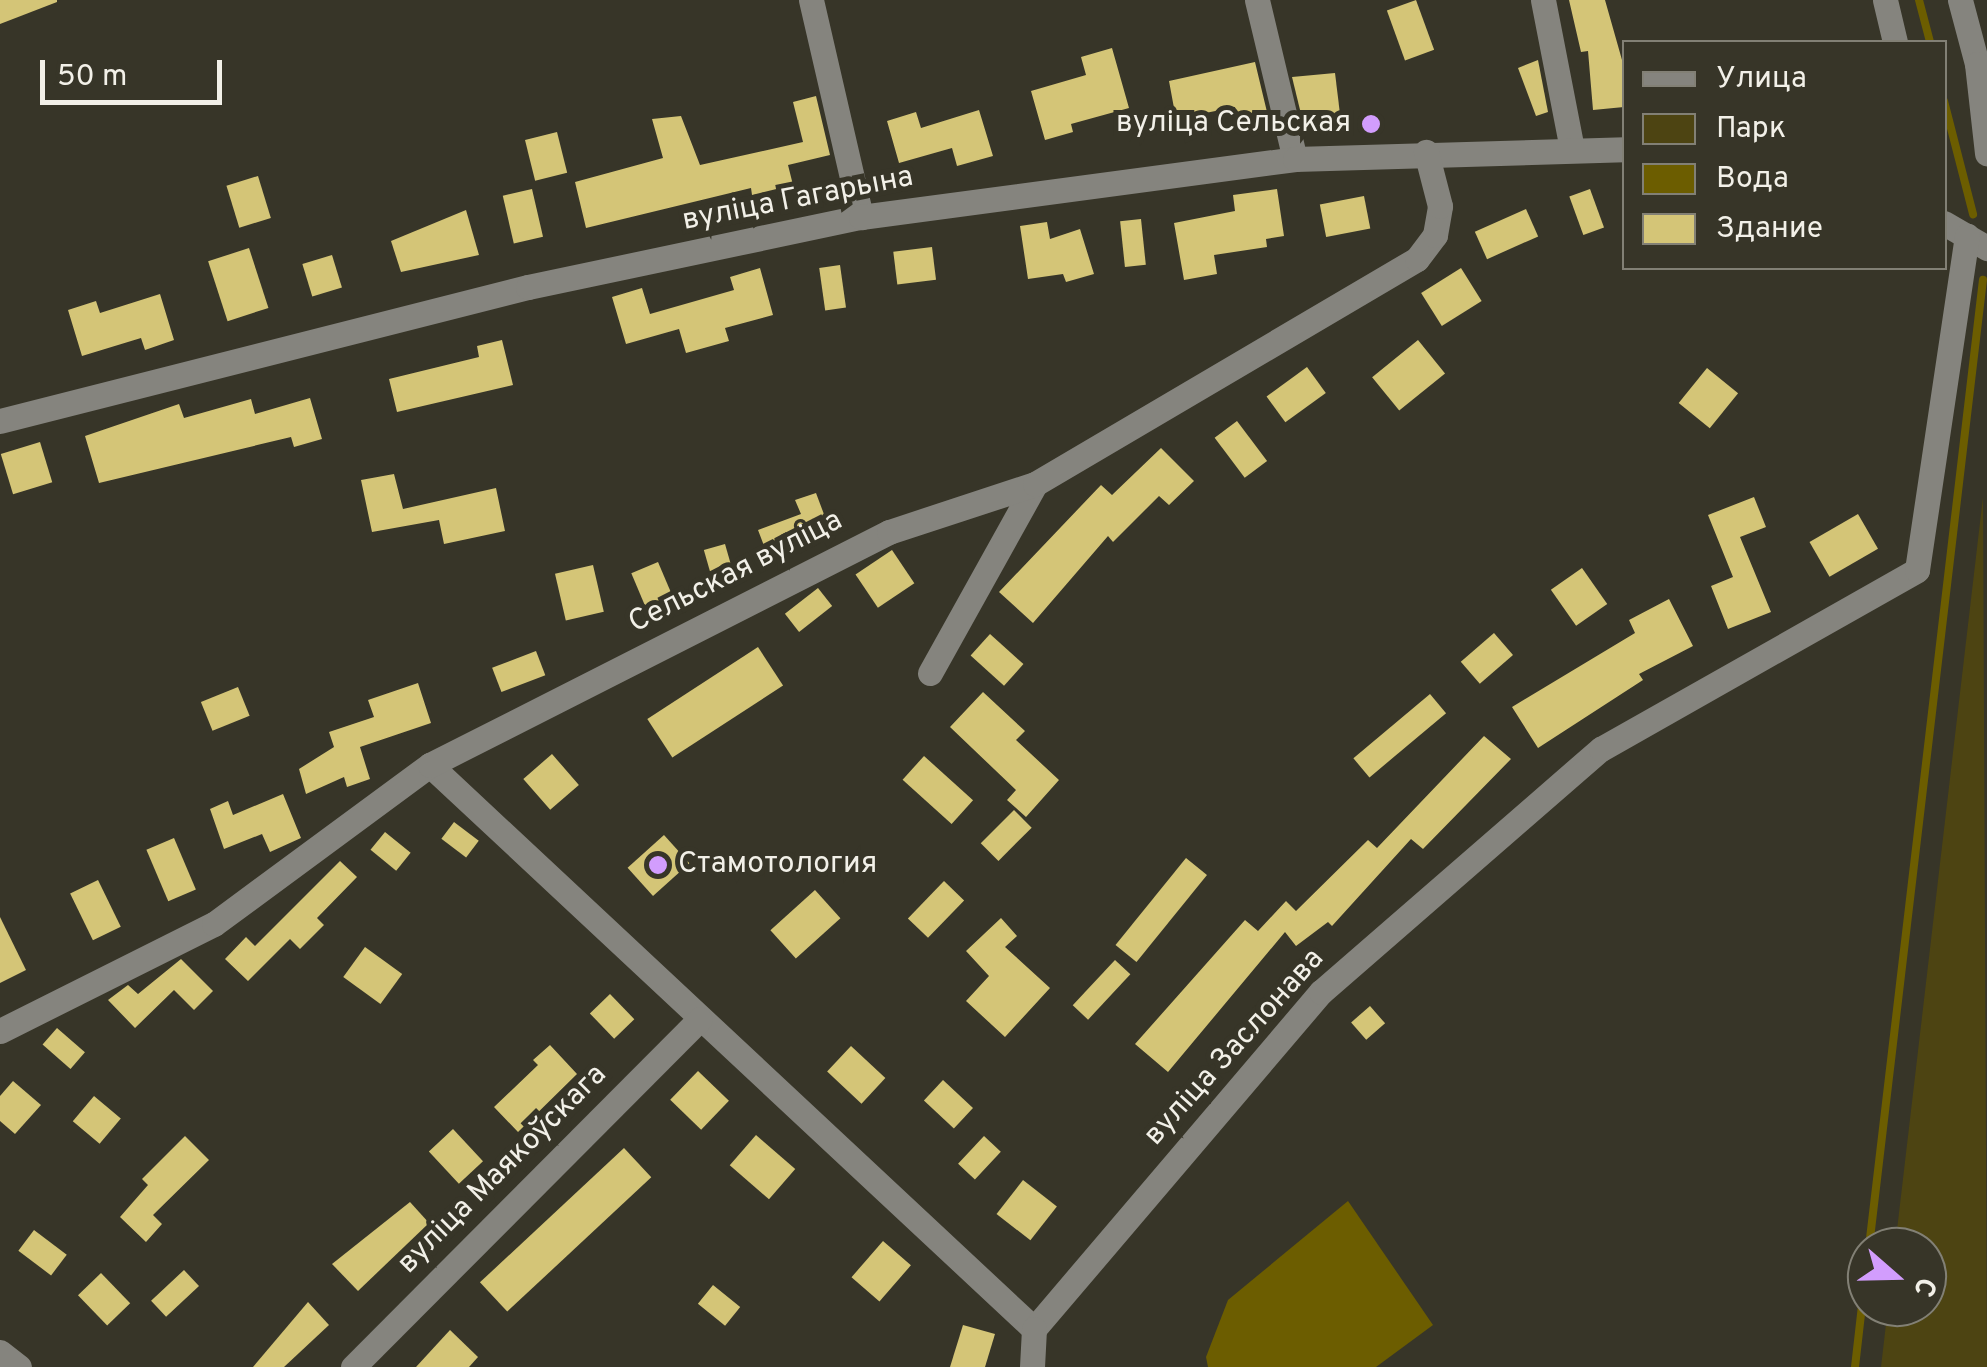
<!DOCTYPE html>
<meta charset="utf-8">
<style>
body{margin:0}
#map{position:relative;width:1987px;height:1367px;overflow:hidden;background:#373528;font-family:Overpass,sans-serif}
div>[style]{position:absolute}
[style*='--x']{left:calc(var(--x)*1px);top:calc(var(--y)*1px);width:calc(var(--w)*1px);rotate:calc(var(--a)*1deg)}
.green>*{inset:0;background:#4d4412}
.water>*{inset:0;background:#6c5d00}
.stream>*{height:8px;margin:-4px;padding:0 4px;transform-origin:4px;border-radius:4px;background:#6c5d00}
.building>*{inset:0;background:#d4c577;transform-origin:0 0}
.minor>*{height:25px;margin:-12.5px;padding:0 12.5px;transform-origin:12.5px;border-radius:12.5px;background:#85847e}
.dots>*{width:28px;height:28px;translate:-50% -50%;box-sizing:border-box;border:5px solid #373528;border-radius:50%}
span{translate:-50% -50%;white-space:nowrap;text-align:center;line-height:1.15;-webkit-text-stroke:10px #373528;paint-order:stroke}
.poi-label{font-size:30px;color:#f2f0e8}
.right{translate:-100% -50%;text-align:right}
.left{translate:0 -50%;text-align:left}
.street-label{font-size:30px;color:#f2f0e8}
.legend{position:absolute;left:1622px;top:40px;width:325px;height:230px;box-sizing:border-box;background:#373528;border:2px solid #828075;margin:0;padding:12px 18px;list-style:none;font-size:30px;color:#f2f0e8}
.legend li{display:flex;align-items:center;gap:20px;height:50px}
.legend b{width:50px;border:2px solid #828075}
.north{position:absolute;left:1847px;top:1227px;width:100px;height:100px;box-sizing:border-box;background:#373528;border:2px solid #828075;border-radius:50%;rotate:110deg;font-size:28px;font-weight:700;line-height:40px;text-align:center;color:#f2f0e8}
.north::after{content:'';display:block;margin:auto;width:35px;height:45px;background:#d29dfd;clip-path:polygon(50% 0,100% 100%,50% 72%,0 100%)}
.scale{position:absolute;left:40px;top:60px;width:182px;height:45px;box-sizing:border-box;border:5px solid #f2f0e8;border-top:0;padding-left:12px;font-size:30px;line-height:35px;white-space:nowrap;color:#f2f0e8;-webkit-text-stroke:8px #373528;paint-order:stroke}
</style>
<div id="map">
<div class="green">
<div style="clip-path:polygon(1983px 497px,1987px 1367px,1881px 1367px,1888px 1307px,1927px 1307px,1927px 1247px,1895px 1247px)"></div>
</div>
<div class="water">
<div style="clip-path:polygon(1348px 1201px,1433px 1325px,1376px 1367px,1208px 1367px,1206px 1357px,1228px 1300px)"></div>
</div>
<div class="stream">
<div style="--x:1919;--y:0;--w:43;--a:75.3"></div>
<div style="--x:1944;--y:101;--w:117;--a:75.6"></div>
<div style="--x:1869;--y:1247;--w:974;--a:-83.28"></div>
<div style="--x:1855;--y:1367;--w:106;--a:-83.5"></div>
</div>
<div class="building">
<div style="clip-path:polygon(0 0,57px 0,57px 2px,0 24px)"></div>
<div style="left:1416px;top:0;width:53px;height:31px;rotate:70deg"></div>
<div style="clip-path:polygon(1569px 0,1605px 0,1624px 67px,1624px 107px,1593px 110px,1588px 51px,1581px 52px)"></div>
<div style="clip-path:polygon(1112px 48px,1129px 108px,1071px 124px,1073px 132px,1045px 140px,1031px 91px,1086px 75px,1081px 57px)"></div>
<div style="clip-path:polygon(1538px 60px,1548px 112px,1536px 116px,1518px 68px)"></div>
<div style="clip-path:polygon(1255px 62px,1267px 112px,1237px 118px,1235px 107px,1176px 119px,1169px 81px)"></div>
<div style="clip-path:polygon(1335px 73px,1340px 114px,1302px 118px,1292px 77px)"></div>
<div style="clip-path:polygon(816px 96px,830px 155px,788px 165px,793px 185px,752px 195px,751px 188px,586px 228px,575px 182px,663px 158px,652px 119px,681px 116px,700px 165px,803px 142px,793px 102px)"></div>
<div style="clip-path:polygon(979px 110px,993px 156px,957px 166px,952px 148px,899px 163px,887px 121px,916px 112px,921px 128px)"></div>
<div style="left:557px;top:132px;width:42px;height:33px;rotate:76deg"></div>
<div style="left:258px;top:176px;width:44px;height:33px;rotate:73deg"></div>
<div style="left:532px;top:189px;width:49px;height:30px;rotate:77deg"></div>
<div style="clip-path:polygon(1277px 189px,1284px 236px,1266px 239px,1267px 247px,1214px 255px,1217px 274px,1184px 280px,1174px 223px,1235px 211px,1233px 195px)"></div>
<div style="left:1590px;top:189px;width:41px;height:22px;rotate:70deg"></div>
<div style="left:1364px;top:196px;width:33px;height:45px;rotate:79deg"></div>
<div style="left:1526px;top:209px;width:30px;height:56px;rotate:66deg"></div>
<div style="clip-path:polygon(466px 210px,479px 255px,401px 272px,391px 241px)"></div>
<div style="left:1141px;top:219px;width:46px;height:21px;rotate:84deg"></div>
<div style="clip-path:polygon(1047px 222px,1050px 239px,1080px 229px,1094px 274px,1066px 282px,1063px 274px,1028px 279px,1020px 226px)"></div>
<div style="left:932px;top:247px;width:33px;height:39px;rotate:83deg"></div>
<div style="left:249px;top:248px;width:63px;height:43px;rotate:72deg"></div>
<div style="left:332px;top:255px;width:34px;height:31px;rotate:73deg"></div>
<div style="left:840px;top:265px;width:43px;height:21px;rotate:82deg"></div>
<div style="clip-path:polygon(760px 268px,773px 315px,725px 328px,729px 341px,686px 353px,679px 329px,626px 344px,612px 297px,642px 288px,650px 314px,734px 290px,730px 277px)"></div>
<div style="left:1461px;top:268px;width:39px;height:47px;rotate:58deg"></div>
<div style="clip-path:polygon(160px 294px,174px 340px,145px 350px,141px 338px,82px 356px,68px 310px,96px 301px,100px 313px)"></div>
<div style="clip-path:polygon(502px 340px,513px 385px,397px 412px,389px 379px,479px 357px,477px 346px)"></div>
<div style="left:1418px;top:340px;width:43px;height:59px;rotate:51deg"></div>
<div style="left:1307px;top:367px;width:32px;height:50px;rotate:54deg"></div>
<div style="left:1707px;top:368px;width:40px;height:45px;rotate:39deg"></div>
<div style="clip-path:polygon(310px 398px,322px 439px,294px 447px,291px 437px,99px 483px,85px 436px,179px 404px,184px 418px,251px 399px,255px 414px)"></div>
<div style="left:1237px;top:421px;width:50px;height:28px;rotate:53deg"></div>
<div style="left:40px;top:442px;width:42px;height:41px;rotate:73deg"></div>
<div style="clip-path:polygon(1161px 448px,1194px 481px,1169px 505px,1159px 496px,1113px 542px,1108px 536px,1033px 623px,999px 592px,1101px 485px,1112px 495px)"></div>
<div style="clip-path:polygon(394px 474px,403px 509px,496px 488px,505px 531px,444px 544px,439px 520px,372px 532px,361px 480px)"></div>
<div style="clip-path:polygon(816px 493px,831px 533px,769px 559px,758px 530px,801px 514px,795px 500px)"></div>
<div style="clip-path:polygon(1754px 497px,1766px 527px,1740px 537px,1771px 612px,1728px 629px,1711px 586px,1733px 577px,1708px 515px)"></div>
<div style="left:1858px;top:514px;width:40px;height:56px;rotate:60deg"></div>
<div style="left:725px;top:544px;width:40px;height:22px;rotate:74deg"></div>
<div style="left:892px;top:550px;width:40px;height:44px;rotate:56deg"></div>
<div style="left:658px;top:562px;width:43px;height:29px;rotate:67deg"></div>
<div style="left:593px;top:565px;width:48px;height:39px;rotate:77deg"></div>
<div style="left:1582px;top:568px;width:44px;height:38px;rotate:55deg"></div>
<div style="left:818px;top:588px;width:23px;height:42px;rotate:52deg"></div>
<div style="clip-path:polygon(1669px 599px,1693px 646px,1639px 674px,1643px 680px,1538px 748px,1512px 707px,1635px 633px,1629px 620px)"></div>
<div style="left:1494px;top:633px;width:29px;height:44px;rotate:49deg"></div>
<div style="left:990px;top:634px;width:45px;height:29px;rotate:42deg"></div>
<div style="left:758px;top:647px;width:46px;height:132px;rotate:57deg"></div>
<div style="left:536px;top:651px;width:26px;height:47px;rotate:69deg"></div>
<div style="clip-path:polygon(418px 683px,431px 723px,360px 747px,370px 779px,347px 787px,344px 777px,306px 794px,299px 769px,334px 747px,329px 732px,374px 717px,368px 700px)"></div>
<div style="left:238px;top:687px;width:31px;height:40px;rotate:68deg"></div>
<div style="clip-path:polygon(983px 692px,1025px 731px,1016px 740px,1059px 780px,1026px 817px,1007px 800px,1016px 790px,950px 727px)"></div>
<div style="left:1430px;top:694px;width:25px;height:100px;rotate:50deg"></div>
<div style="clip-path:polygon(1484px 736px,1511px 759px,1423px 849px,1411px 839px,1332px 926px,1328px 922px,1296px 946px,1285px 932px,1168px 1072px,1135px 1044px,1245px 920px,1258px 931px,1286px 901px,1296px 911px,1368px 840px,1377px 848px)"></div>
<div style="left:552px;top:754px;width:41px;height:38px;rotate:49deg"></div>
<div style="left:924px;top:756px;width:66px;height:32px;rotate:42deg"></div>
<div style="clip-path:polygon(283px 794px,301px 838px,270px 852px,262px 834px,224px 849px,210px 809px,228px 801px,233px 815px)"></div>
<div style="left:1014px;top:810px;width:25px;height:47px;rotate:45deg"></div>
<div style="left:454px;top:822px;width:31px;height:21px;rotate:37deg"></div>
<div style="left:385px;top:832px;width:33px;height:23px;rotate:39deg"></div>
<div style="left:664px;top:835px;width:38px;height:49px;rotate:48deg"></div>
<div style="left:174px;top:838px;width:56px;height:30px;rotate:67deg"></div>
<div style="left:1186px;top:858px;width:27px;height:112px;rotate:39deg"></div>
<div style="clip-path:polygon(340px 861px,357px 877px,317px 918px,324px 925px,300px 949px,290px 939px,248px 981px,225px 959px,246px 937px,255px 946px)"></div>
<div style="left:98px;top:880px;width:52px;height:31px;rotate:64deg"></div>
<div style="left:944px;top:881px;width:28px;height:52px;rotate:44deg"></div>
<div style="left:815px;top:890px;width:38px;height:60px;rotate:48deg"></div>
<div style="clip-path:polygon(0 917px,26px 970px,0 983px)"></div>
<div style="clip-path:polygon(1001px 918px,1017px 936px,1005px 947px,1050px 988px,1005px 1037px,966px 1001px,989px 976px,966px 951px)"></div>
<div style="left:365px;top:947px;width:46px;height:37px;rotate:36deg"></div>
<div style="clip-path:polygon(181px 959px,213px 991px,194px 1010px,174px 990px,135px 1028px,108px 1000px,128px 985px,138px 994px)"></div>
<div style="left:1115px;top:960px;width:21px;height:62px;rotate:43deg"></div>
<div style="left:610px;top:994px;width:35px;height:28px;rotate:46deg"></div>
<div style="left:1370px;top:1006px;width:23px;height:25px;rotate:49deg"></div>
<div style="left:57px;top:1028px;width:37px;height:22px;rotate:41deg"></div>
<div style="clip-path:polygon(550px 1045px,577px 1074px,518px 1132px,494px 1107px,538px 1065px,533px 1060px)"></div>
<div style="left:851px;top:1046px;width:47px;height:35px;rotate:43deg"></div>
<div style="left:698px;top:1071px;width:43px;height:40px;rotate:44deg"></div>
<div style="left:943px;top:1080px;width:41px;height:28px;rotate:43deg"></div>
<div style="clip-path:polygon(13px 1081px,41px 1105px,15px 1134px,0 1121px,0 1096px)"></div>
<div style="left:94px;top:1096px;width:35px;height:33px;rotate:40deg"></div>
<div style="left:453px;top:1129px;width:44px;height:33px;rotate:47deg"></div>
<div style="left:756px;top:1135px;width:52px;height:40px;rotate:41deg"></div>
<div style="clip-path:polygon(185px 1136px,209px 1160px,153px 1215px,162px 1224px,146px 1242px,120px 1217px,148px 1185px,142px 1179px)"></div>
<div style="left:984px;top:1136px;width:23px;height:38px;rotate:43deg"></div>
<div style="left:624px;top:1148px;width:40px;height:197px;rotate:47deg"></div>
<div style="left:1023px;top:1180px;width:43px;height:43px;rotate:38deg"></div>
<div style="clip-path:polygon(410px 1202px,429px 1223px,358px 1291px,332px 1264px)"></div>
<div style="left:34px;top:1230px;width:41px;height:26px;rotate:37deg"></div>
<div style="left:883px;top:1241px;width:37px;height:48px;rotate:41deg"></div>
<div style="left:184px;top:1270px;width:22px;height:45px;rotate:47deg"></div>
<div style="left:101px;top:1273px;width:42px;height:32px;rotate:46deg"></div>
<div style="left:713px;top:1285px;width:35px;height:24px;rotate:39deg"></div>
<div style="clip-path:polygon(308px 1302px,329px 1325px,284px 1367px,253px 1367px)"></div>
<div style="clip-path:polygon(963px 1325px,995px 1334px,985px 1367px,950px 1367px)"></div>
<div style="clip-path:polygon(450px 1330px,478px 1357px,469px 1367px,416px 1367px)"></div>
</div>
<div class="minor">
<div style="--x:811;--y:0;--w:223;--a:77"></div>
<div style="--x:1257;--y:0;--w:163;--a:76.6"></div>
<div style="--x:1543;--y:0;--w:152;--a:79"></div>
<div style="--x:1885;--y:0;--w:43;--a:76.6"></div>
<div style="--x:1960;--y:0;--w:66;--a:75.1"></div>
<div style="--x:1977;--y:64;--w:90;--a:83.6"></div>
<div style="--x:1944;--y:223;--w:50;--a:30.2"></div>
<div style="--x:0;--y:421;--w:545;--a:-14.24"></div>
<div style="--x:528;--y:287;--w:340;--a:-11.9"></div>
<div style="--x:861;--y:217;--w:438;--a:-7.6"></div>
<div style="--x:1295;--y:159;--w:329;--a:-1.7"></div>
<div style="--x:930;--y:673;--w:216;--a:-60.9"></div>
<div style="--x:430;--y:765;--w:826;--a:43.04"></div>
<div style="--x:1034;--y:1329;--w:443;--a:-49.6"></div>
<div style="--x:1321;--y:992;--w:371;--a:-41"></div>
<div style="--x:1601;--y:749;--w:363;--a:-29.5"></div>
<div style="--x:1917;--y:570;--w:338;--a:-81.5"></div>
<div style="--x:0;--y:1031;--w:239;--a:-26.6"></div>
<div style="--x:214;--y:924;--w:268;--a:-36.4"></div>
<div style="--x:430;--y:765;--w:515;--a:-26.91"></div>
<div style="--x:889;--y:532;--w:154;--a:-18.2"></div>
<div style="--x:1035;--y:484;--w:443;--a:-30.5"></div>
<div style="--x:1417;--y:259;--w:30;--a:-53"></div>
<div style="--x:1435;--y:235;--w:29;--a:-80"></div>
<div style="--x:1440;--y:206;--w:56;--a:-104.5"></div>
<div style="--x:0;--y:1352;--w:24;--a:38"></div>
<div style="--x:353;--y:1367;--w:491;--a:-45.1"></div>
<div style="--x:1032;--y:1367;--w:38;--a:-87"></div>
</div>
<div class="dots">
<div style="left:1371px;top:124px;background:#d29dfd"></div>
<div style="left:658px;top:865px;background:#d29dfd"></div>
</div>
<div class="poi-label">
<span class="right" style="left:1351px;top:124px">вуліца Сельская</span>
<span class="left" style="left:678px;top:865px">Стамотология</span>
</div>
<div class="street-label">
<span style="left:798px;top:200px;rotate:-11deg">вуліца Гагарына</span>
<span style="left:736px;top:573px;rotate:-27deg">Сельская вуліца</span>
<span style="left:1235px;top:1048px;rotate:-48deg">вуліца Заслонава</span>
<span style="left:503px;top:1170px;rotate:-45deg">вуліца Маякоўскага</span>
</div>
<ul class="legend">
<li><b style="height:12px;background:#85847e"></b>Улица</li>
<li><b style="height:28px;background:#4d4412"></b>Парк</li>
<li><b style="height:28px;background:#6c5d00"></b>Вода</li>
<li><b style="height:28px;background:#d4c577"></b>Здание</li>
</ul>
<div class="north">С</div>
<div class="scale">50 m</div>
</div>
